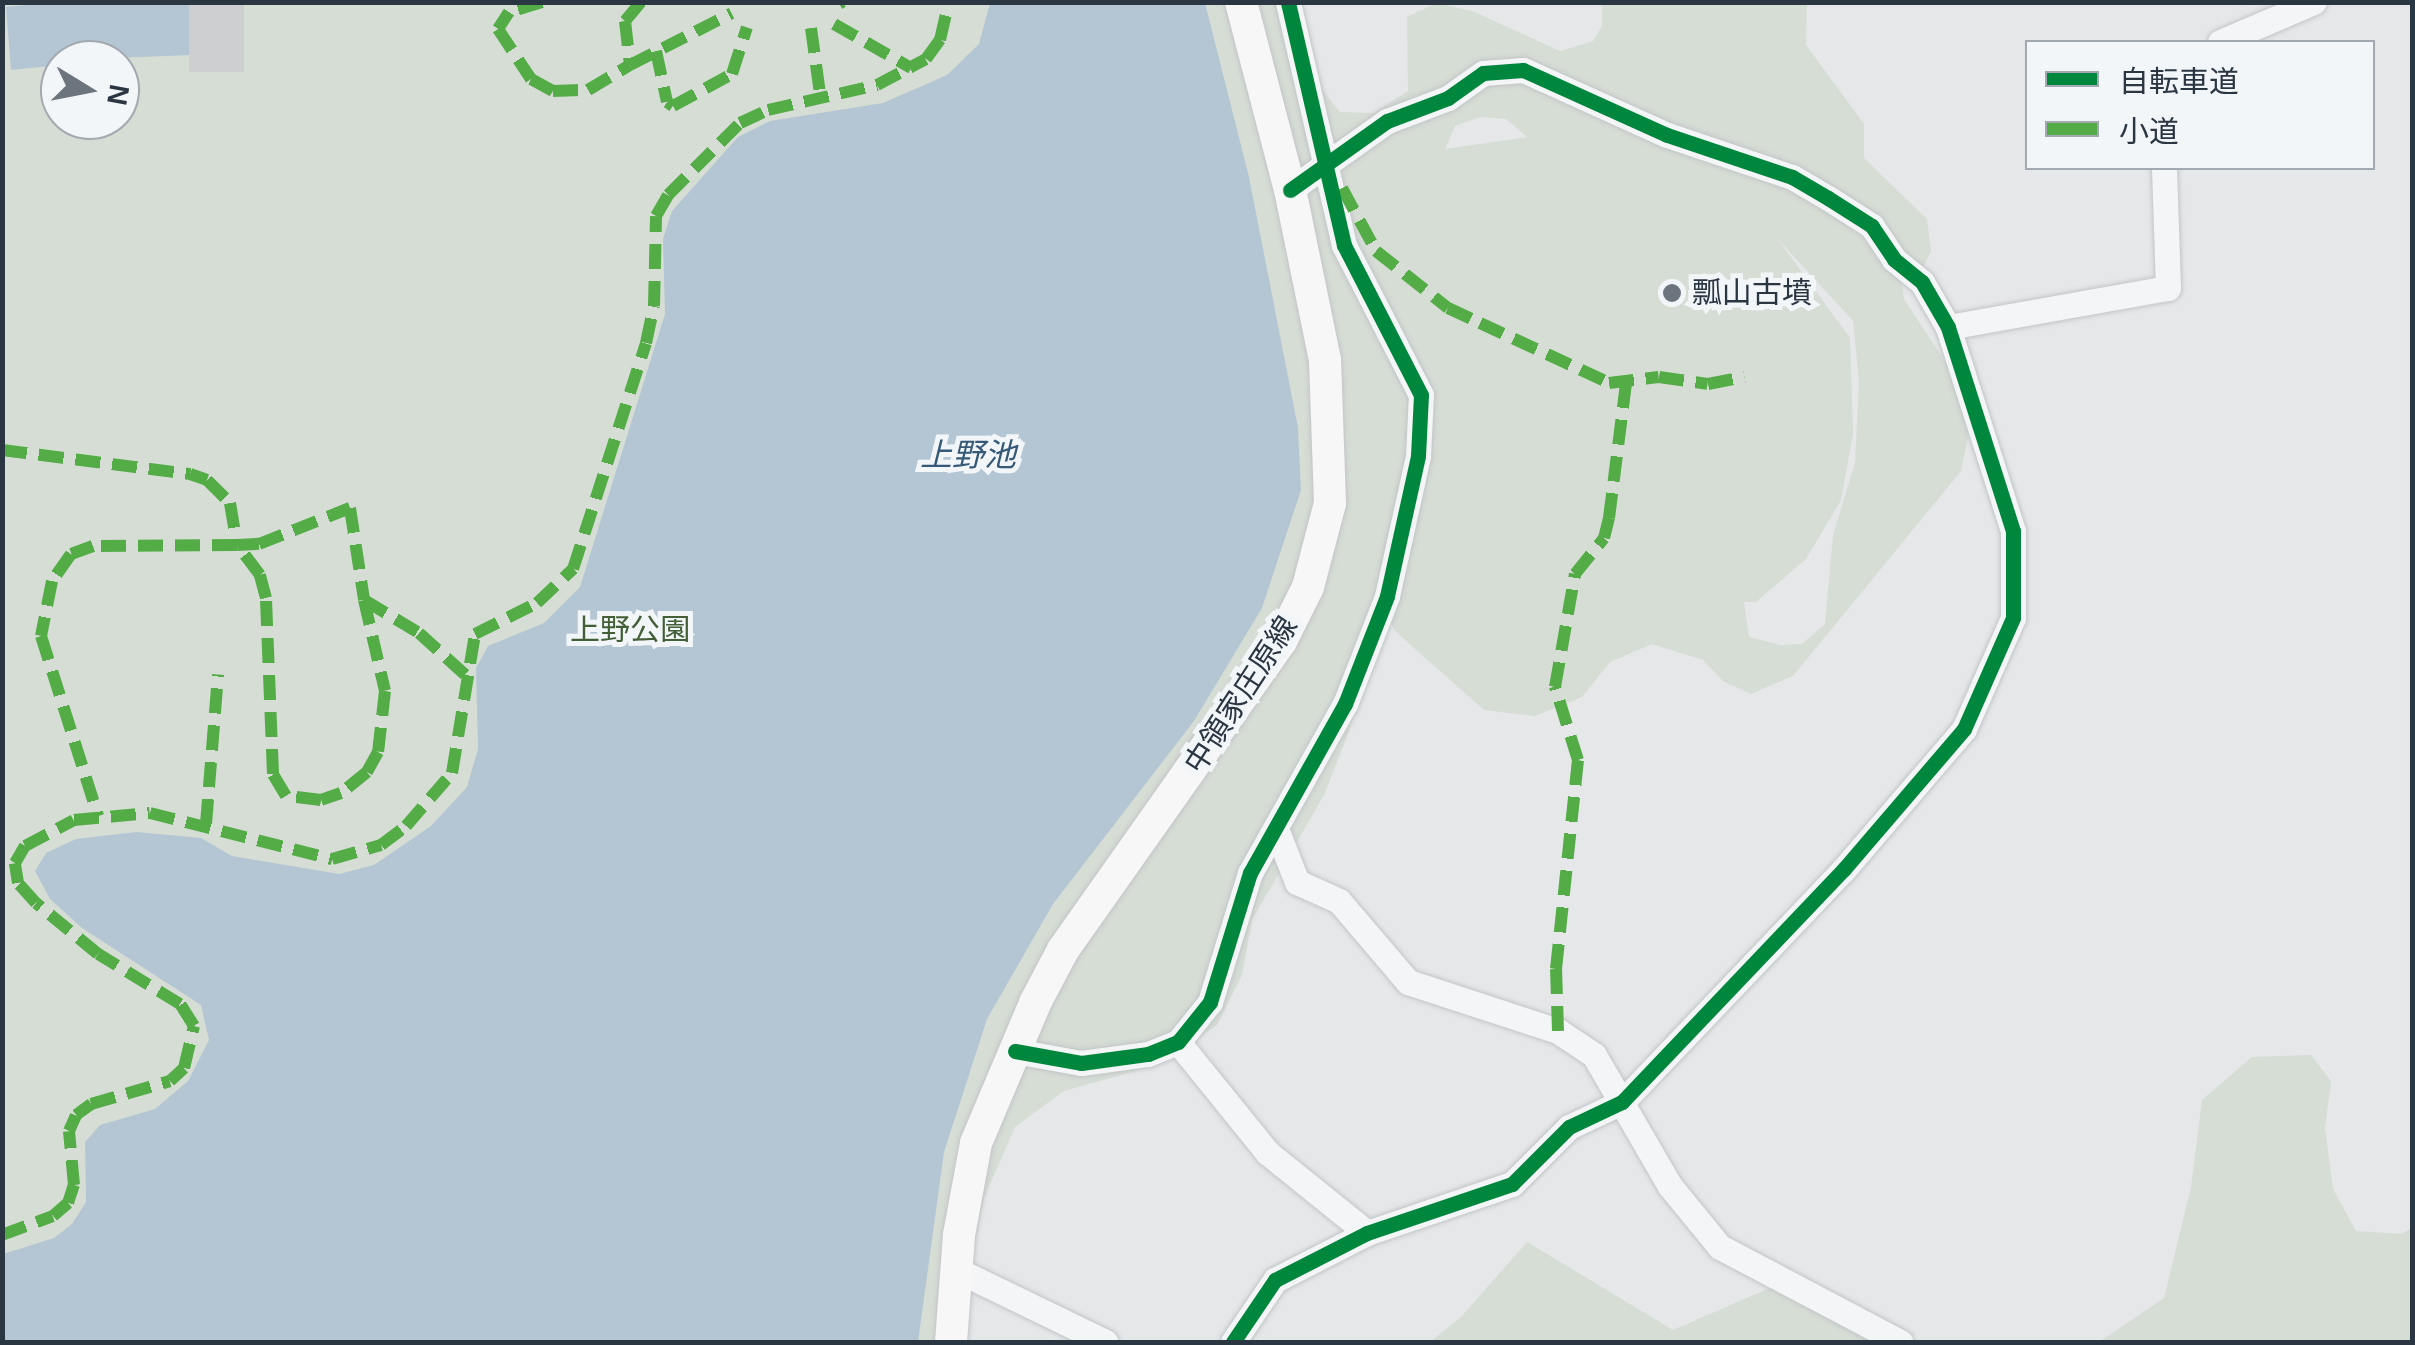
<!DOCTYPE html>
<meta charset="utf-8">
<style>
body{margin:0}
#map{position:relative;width:2415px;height:1345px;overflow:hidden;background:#e5e7e9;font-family:Arial,"Noto Sans JP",sans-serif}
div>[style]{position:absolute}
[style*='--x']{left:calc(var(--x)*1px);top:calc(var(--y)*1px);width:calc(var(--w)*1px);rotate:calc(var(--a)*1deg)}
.green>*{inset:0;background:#d6ddd5}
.water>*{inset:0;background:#b4c6d3}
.building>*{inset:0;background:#cdcfd1;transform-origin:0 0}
.roads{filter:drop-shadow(0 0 2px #c3c5c7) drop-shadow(0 0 2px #c3c5c7)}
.minor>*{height:25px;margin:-12.5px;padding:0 12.5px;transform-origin:12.5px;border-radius:12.5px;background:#f4f5f6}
.major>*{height:32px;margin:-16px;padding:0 16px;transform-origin:16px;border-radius:16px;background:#f7f7f8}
.quiet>*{height:12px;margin-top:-6px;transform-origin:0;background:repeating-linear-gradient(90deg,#54ac47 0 25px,transparent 0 37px)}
.cycleway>*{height:15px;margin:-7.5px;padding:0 7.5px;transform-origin:7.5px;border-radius:7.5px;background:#00873e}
.dots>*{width:28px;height:28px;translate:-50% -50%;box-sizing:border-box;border:5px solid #f3f6f8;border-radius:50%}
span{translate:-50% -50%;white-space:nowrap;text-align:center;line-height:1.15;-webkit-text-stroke:10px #f3f6f8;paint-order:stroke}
.poi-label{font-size:30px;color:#2b3643}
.left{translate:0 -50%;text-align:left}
.park-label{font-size:30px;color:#435f38}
.street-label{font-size:30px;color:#2b3643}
.water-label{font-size:32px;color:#355977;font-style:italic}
.frame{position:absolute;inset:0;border:5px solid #2b3643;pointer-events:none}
.legend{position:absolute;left:2025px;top:40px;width:350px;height:130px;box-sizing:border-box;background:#f3f6f8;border:2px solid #a3a9b0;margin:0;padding:12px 18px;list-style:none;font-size:30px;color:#2b3643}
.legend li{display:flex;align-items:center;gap:20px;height:50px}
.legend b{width:50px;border:2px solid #a3a9b0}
.north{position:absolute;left:40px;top:40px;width:100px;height:100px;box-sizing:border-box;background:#f3f6f8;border:2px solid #a3a9b0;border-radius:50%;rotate:100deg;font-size:28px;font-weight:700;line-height:40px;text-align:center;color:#2b3643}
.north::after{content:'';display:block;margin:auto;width:35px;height:45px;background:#6c747d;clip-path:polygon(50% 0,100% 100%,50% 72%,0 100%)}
</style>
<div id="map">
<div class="green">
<div style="clip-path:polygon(evenodd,3px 3px,1302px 3px,1316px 82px,1340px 112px,1373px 113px,1408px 91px,1407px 17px,1437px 3px,1475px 12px,1560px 51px,1593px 41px,1602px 26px,1602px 3px,1807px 3px,1806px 45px,1864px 124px,1864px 158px,1927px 219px,1931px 251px,1922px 270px,1902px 284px,1904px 299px,1954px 375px,1970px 427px,1961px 471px,1793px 676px,1751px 694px,1723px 681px,1703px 660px,1652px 644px,1610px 662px,1582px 697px,1535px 716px,1484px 710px,1396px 632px,1379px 604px,1350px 729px,1324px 795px,1252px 920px,1242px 975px,1217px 1025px,1160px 1064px,1064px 1091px,1015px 1127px,984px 1198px,955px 1342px,3px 1342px,3px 3px,60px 60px,120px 60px,120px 120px,60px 120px,60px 60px,3px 3px,1480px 117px,1506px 119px,1527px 137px,1445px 149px,1455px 126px,1480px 117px,3px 3px,1777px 238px,1853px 321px,1859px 382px,1855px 463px,1833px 535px,1825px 624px,1802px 644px,1780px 645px,1749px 637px,1744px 602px,1756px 602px,1806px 559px,1841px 500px,1853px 434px,1850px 338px,1777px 238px)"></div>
<div style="clip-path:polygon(2311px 1055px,2331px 1081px,2325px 1128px,2333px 1189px,2356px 1231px,2402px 1234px,2412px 1227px,2412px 1342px,2099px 1342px,2164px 1298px,2191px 1187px,2202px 1100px,2252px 1057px)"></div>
<div style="clip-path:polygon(1527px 1242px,1673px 1330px,1779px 1284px,1892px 1342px,1430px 1342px,1461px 1317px)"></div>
</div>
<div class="water">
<div style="clip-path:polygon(57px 2px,189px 3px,193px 55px,60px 60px,60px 65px,11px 70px,6px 7px)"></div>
<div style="clip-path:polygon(990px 3px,1205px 3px,1249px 177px,1298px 428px,1301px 490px,1262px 608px,1194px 721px,1053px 904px,987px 1019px,944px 1152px,918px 1342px,3px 1342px,3px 1254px,54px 1238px,72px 1224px,86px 1202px,85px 1142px,100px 1125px,155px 1109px,188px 1081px,209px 1040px,201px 1005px,82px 928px,50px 899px,35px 871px,46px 853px,76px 839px,136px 832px,201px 838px,232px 856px,339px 874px,374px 865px,431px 826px,467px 787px,478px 749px,476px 668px,488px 646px,544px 623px,580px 587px,665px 314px,663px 239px,672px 211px,738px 137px,770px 121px,883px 103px,947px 75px,979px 44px)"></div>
</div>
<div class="building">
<div style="left:189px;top:2px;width:55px;height:70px"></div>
</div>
<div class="roads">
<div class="minor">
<div style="--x:2220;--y:42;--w:102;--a:-23.1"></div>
<div style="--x:1948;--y:327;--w:223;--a:-10.1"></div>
<div style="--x:2168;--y:288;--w:120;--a:-91.9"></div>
<div style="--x:1277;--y:831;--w:55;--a:68.6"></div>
<div style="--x:1297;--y:882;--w:46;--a:24.3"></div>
<div style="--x:1339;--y:901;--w:106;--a:49.6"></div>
<div style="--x:1408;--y:982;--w:158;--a:18.1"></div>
<div style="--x:1558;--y:1031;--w:43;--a:33.7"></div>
<div style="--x:1594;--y:1055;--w:151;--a:59.9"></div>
<div style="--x:1670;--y:1186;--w:79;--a:50.7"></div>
<div style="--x:1720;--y:1247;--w:204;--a:27.8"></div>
<div style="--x:1178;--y:1042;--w:143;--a:51"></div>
<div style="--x:1268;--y:1153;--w:127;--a:38.9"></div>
<div style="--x:1015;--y:1051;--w:67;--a:10.3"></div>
<div style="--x:1081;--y:1063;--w:68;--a:-7.7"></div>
<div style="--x:1148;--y:1054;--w:32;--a:-22"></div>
<div style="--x:1178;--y:1042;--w:51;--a:-51.3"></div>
<div style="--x:1210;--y:1002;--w:135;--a:-72.8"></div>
<div style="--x:1250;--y:873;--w:194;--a:-60.7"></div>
<div style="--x:1345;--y:704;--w:116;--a:-68.7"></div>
<div style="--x:1387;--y:596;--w:143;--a:-77.5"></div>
<div style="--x:1418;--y:456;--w:61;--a:-87.2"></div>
<div style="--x:1421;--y:395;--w:169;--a:-117.2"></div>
<div style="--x:1344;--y:245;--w:249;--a:-103"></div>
<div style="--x:957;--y:1270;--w:165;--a:25.9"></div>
<div style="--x:1233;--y:1342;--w:75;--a:-55.9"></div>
<div style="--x:1275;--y:1280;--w:103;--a:-27.1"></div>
<div style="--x:1367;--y:1233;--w:153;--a:-18.7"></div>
<div style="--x:1512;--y:1184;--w:81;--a:-45"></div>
<div style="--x:1569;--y:1127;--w:59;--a:-25.3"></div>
<div style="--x:1622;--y:1102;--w:322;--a:-46.4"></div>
<div style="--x:1844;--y:869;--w:184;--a:-49.4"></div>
<div style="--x:1964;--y:729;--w:121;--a:-66.2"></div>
<div style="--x:2013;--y:618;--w:87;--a:-90"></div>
<div style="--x:2013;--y:531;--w:214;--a:-107.7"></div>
<div style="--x:1948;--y:327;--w:52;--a:-120"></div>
<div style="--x:1922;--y:282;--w:36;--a:-141"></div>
<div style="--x:1894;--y:259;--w:40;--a:-124"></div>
<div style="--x:1872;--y:226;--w:52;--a:-147.5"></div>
<div style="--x:1828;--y:198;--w:42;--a:-149.7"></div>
<div style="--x:1792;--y:177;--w:132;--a:-161.4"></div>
<div style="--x:1667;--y:135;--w:158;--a:-155.7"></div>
<div style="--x:1523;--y:70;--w:40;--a:175.7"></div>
<div style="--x:1483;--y:73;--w:43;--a:144.5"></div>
<div style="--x:1448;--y:98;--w:65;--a:159.3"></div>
<div style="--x:1387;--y:121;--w:119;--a:144.6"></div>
</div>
<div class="major">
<div style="--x:951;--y:1342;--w:107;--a:-85.7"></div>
<div style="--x:959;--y:1235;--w:94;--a:-79.5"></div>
<div style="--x:976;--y:1143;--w:152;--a:-67.1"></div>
<div style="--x:1035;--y:1003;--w:60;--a:-62.2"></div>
<div style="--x:1063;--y:950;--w:378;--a:-54.8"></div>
<div style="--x:1281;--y:641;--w:60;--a:-63.4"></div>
<div style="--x:1308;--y:587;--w:87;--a:-75.3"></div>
<div style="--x:1330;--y:503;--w:143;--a:-92"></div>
<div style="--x:1325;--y:360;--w:174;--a:-101.6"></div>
<div style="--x:1290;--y:190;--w:194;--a:-104.6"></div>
</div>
</div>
<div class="quiet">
<div style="--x:542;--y:2;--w:34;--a:163"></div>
<div style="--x:509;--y:12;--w:20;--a:123"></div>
<div style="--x:498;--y:29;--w:60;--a:56.6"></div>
<div style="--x:531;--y:79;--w:25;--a:29"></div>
<div style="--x:553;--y:91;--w:35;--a:-2"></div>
<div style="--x:588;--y:90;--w:49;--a:-30.8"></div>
<div style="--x:641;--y:2;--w:25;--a:130"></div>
<div style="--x:625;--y:21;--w:44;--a:83.5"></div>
<div style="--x:630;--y:65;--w:114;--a:-27"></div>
<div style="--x:839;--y:4;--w:4;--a:-34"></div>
<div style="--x:834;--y:24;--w:89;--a:29.7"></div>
<div style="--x:811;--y:28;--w:74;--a:82.2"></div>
<div style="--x:656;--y:51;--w:52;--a:77.8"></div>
<div style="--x:667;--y:102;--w:7;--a:34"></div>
<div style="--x:673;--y:106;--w:67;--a:-28.5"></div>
<div style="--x:732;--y:74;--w:49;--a:-72.3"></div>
<div style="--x:1342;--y:188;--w:72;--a:61.6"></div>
<div style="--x:1376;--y:251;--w:92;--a:38.4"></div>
<div style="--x:1448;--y:308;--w:35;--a:25"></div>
<div style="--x:1480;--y:323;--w:142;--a:24.9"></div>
<div style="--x:1609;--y:383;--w:50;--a:-6.8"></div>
<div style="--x:1659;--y:377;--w:49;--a:8.1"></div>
<div style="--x:1708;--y:384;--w:37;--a:-11"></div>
<div style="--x:2;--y:450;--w:190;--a:7.3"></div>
<div style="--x:190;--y:474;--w:18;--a:19"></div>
<div style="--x:207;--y:480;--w:33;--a:45"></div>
<div style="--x:230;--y:503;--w:43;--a:80.5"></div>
<div style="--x:237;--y:545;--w:144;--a:179.6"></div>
<div style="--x:93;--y:546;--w:23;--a:160"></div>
<div style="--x:71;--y:554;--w:33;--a:125"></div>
<div style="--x:52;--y:581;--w:56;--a:101.3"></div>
<div style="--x:41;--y:636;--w:189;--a:72.4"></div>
<div style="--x:364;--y:600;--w:93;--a:77"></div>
<div style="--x:385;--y:691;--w:61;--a:96.5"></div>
<div style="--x:378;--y:752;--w:23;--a:119"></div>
<div style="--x:367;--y:772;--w:33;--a:141"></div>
<div style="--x:341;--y:793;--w:21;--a:161"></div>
<div style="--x:321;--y:800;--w:35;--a:-173"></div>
<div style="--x:286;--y:796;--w:26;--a:-121"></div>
<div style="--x:273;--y:774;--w:176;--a:-92.3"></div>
<div style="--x:266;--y:598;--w:24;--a:-105"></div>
<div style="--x:260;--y:575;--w:38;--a:-127"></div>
<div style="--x:237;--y:545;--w:22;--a:-3"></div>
<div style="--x:259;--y:544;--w:98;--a:-21.6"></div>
<div style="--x:350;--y:508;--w:93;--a:81.3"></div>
<div style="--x:364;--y:600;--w:64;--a:31"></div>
<div style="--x:419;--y:633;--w:70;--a:42.1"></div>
<div style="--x:206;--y:824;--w:150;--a:-85.4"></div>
<div style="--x:1558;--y:1031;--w:62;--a:-91.8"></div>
<div style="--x:1556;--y:969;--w:210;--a:-84"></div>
<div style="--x:1578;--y:760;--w:77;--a:-107.5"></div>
<div style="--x:1555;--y:687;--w:115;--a:-80"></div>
<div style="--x:1575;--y:574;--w:46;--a:-51.1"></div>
<div style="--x:1604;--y:538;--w:21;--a:-76"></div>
<div style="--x:1609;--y:518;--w:135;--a:-82.8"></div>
<div style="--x:2;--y:1235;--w:54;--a:-20.4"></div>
<div style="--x:53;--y:1216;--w:20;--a:-41"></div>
<div style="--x:68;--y:1203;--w:19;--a:-72"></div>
<div style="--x:74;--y:1185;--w:54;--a:-95.3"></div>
<div style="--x:69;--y:1131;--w:17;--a:-66"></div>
<div style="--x:76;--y:1115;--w:19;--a:-36"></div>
<div style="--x:91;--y:1104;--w:82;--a:-16.2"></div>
<div style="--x:170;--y:1081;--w:19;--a:-43"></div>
<div style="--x:184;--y:1068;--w:43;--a:-76.6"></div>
<div style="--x:194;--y:1026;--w:26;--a:-122"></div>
<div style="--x:180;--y:1004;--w:96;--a:-148.6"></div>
<div style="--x:98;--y:954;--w:80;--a:-140.6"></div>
<div style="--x:36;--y:903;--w:27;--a:-132"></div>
<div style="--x:18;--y:883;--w:20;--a:-99"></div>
<div style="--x:15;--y:863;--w:20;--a:-60"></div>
<div style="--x:25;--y:846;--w:55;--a:-28"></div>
<div style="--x:74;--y:820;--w:76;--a:-5.3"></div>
<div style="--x:150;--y:813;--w:188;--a:14.2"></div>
<div style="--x:332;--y:859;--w:51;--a:-15.9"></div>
<div style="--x:381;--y:845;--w:31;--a:-37"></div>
<div style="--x:406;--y:826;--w:70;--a:-49"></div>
<div style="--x:452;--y:773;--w:141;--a:-80.6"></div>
<div style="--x:475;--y:634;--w:69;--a:-26.6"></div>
<div style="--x:537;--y:603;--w:50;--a:-43.4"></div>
<div style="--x:573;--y:569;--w:237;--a:-72.1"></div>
<div style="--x:646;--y:343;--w:38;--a:-78"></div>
<div style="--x:654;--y:306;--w:90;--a:-88.7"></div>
<div style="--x:656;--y:216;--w:24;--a:-60"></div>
<div style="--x:668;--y:195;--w:102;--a:-45"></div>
<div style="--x:740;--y:123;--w:31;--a:-25"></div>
<div style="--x:768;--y:110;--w:112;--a:-12.9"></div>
<div style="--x:877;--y:85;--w:55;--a:-28"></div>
<div style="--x:926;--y:59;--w:24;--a:-54"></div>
<div style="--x:940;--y:40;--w:39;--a:-77"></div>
</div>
<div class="cycleway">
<div style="--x:1015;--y:1051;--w:67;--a:10.3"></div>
<div style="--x:1081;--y:1063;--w:68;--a:-7.7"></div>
<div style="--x:1148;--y:1054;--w:32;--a:-22"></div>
<div style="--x:1178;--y:1042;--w:51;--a:-51.3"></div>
<div style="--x:1210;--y:1002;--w:135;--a:-72.8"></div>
<div style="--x:1250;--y:873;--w:194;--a:-60.7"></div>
<div style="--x:1345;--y:704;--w:116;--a:-68.7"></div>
<div style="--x:1387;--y:596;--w:143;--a:-77.5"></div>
<div style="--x:1418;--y:456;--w:61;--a:-87.2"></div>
<div style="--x:1421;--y:395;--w:169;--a:-117.2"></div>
<div style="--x:1344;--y:245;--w:249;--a:-103"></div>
<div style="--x:1233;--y:1342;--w:75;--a:-55.9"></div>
<div style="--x:1275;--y:1280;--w:103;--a:-27.1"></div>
<div style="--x:1367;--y:1233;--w:153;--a:-18.7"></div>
<div style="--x:1512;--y:1184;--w:81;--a:-45"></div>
<div style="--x:1569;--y:1127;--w:59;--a:-25.3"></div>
<div style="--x:1622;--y:1102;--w:322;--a:-46.4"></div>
<div style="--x:1844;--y:869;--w:184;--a:-49.4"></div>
<div style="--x:1964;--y:729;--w:121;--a:-66.2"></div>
<div style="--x:2013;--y:618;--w:87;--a:-90"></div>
<div style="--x:2013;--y:531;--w:214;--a:-107.7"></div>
<div style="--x:1948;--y:327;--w:52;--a:-120"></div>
<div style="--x:1922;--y:282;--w:36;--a:-141"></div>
<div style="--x:1894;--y:259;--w:40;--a:-124"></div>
<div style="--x:1872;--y:226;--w:52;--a:-147.5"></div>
<div style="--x:1828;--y:198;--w:42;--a:-149.7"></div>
<div style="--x:1792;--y:177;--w:132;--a:-161.4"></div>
<div style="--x:1667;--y:135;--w:158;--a:-155.7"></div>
<div style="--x:1523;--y:70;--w:40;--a:175.7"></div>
<div style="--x:1483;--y:73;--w:43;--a:144.5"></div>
<div style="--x:1448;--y:98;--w:65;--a:159.3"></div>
<div style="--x:1387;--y:121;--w:119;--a:144.6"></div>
</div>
<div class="dots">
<div style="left:1672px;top:293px;background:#6c747d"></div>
</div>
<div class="poi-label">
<span class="left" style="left:1692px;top:293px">瓢山古墳</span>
</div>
<div class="park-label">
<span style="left:630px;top:630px">上野公園</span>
</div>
<div class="street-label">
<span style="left:1241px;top:695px;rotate:-57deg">中領家庄原線</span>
</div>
<div class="water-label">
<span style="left:968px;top:455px">上野池</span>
</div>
<div class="frame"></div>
<ul class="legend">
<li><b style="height:12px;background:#00873e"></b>自転車道</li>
<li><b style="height:12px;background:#54ac47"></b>小道</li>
</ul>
<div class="north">N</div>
</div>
